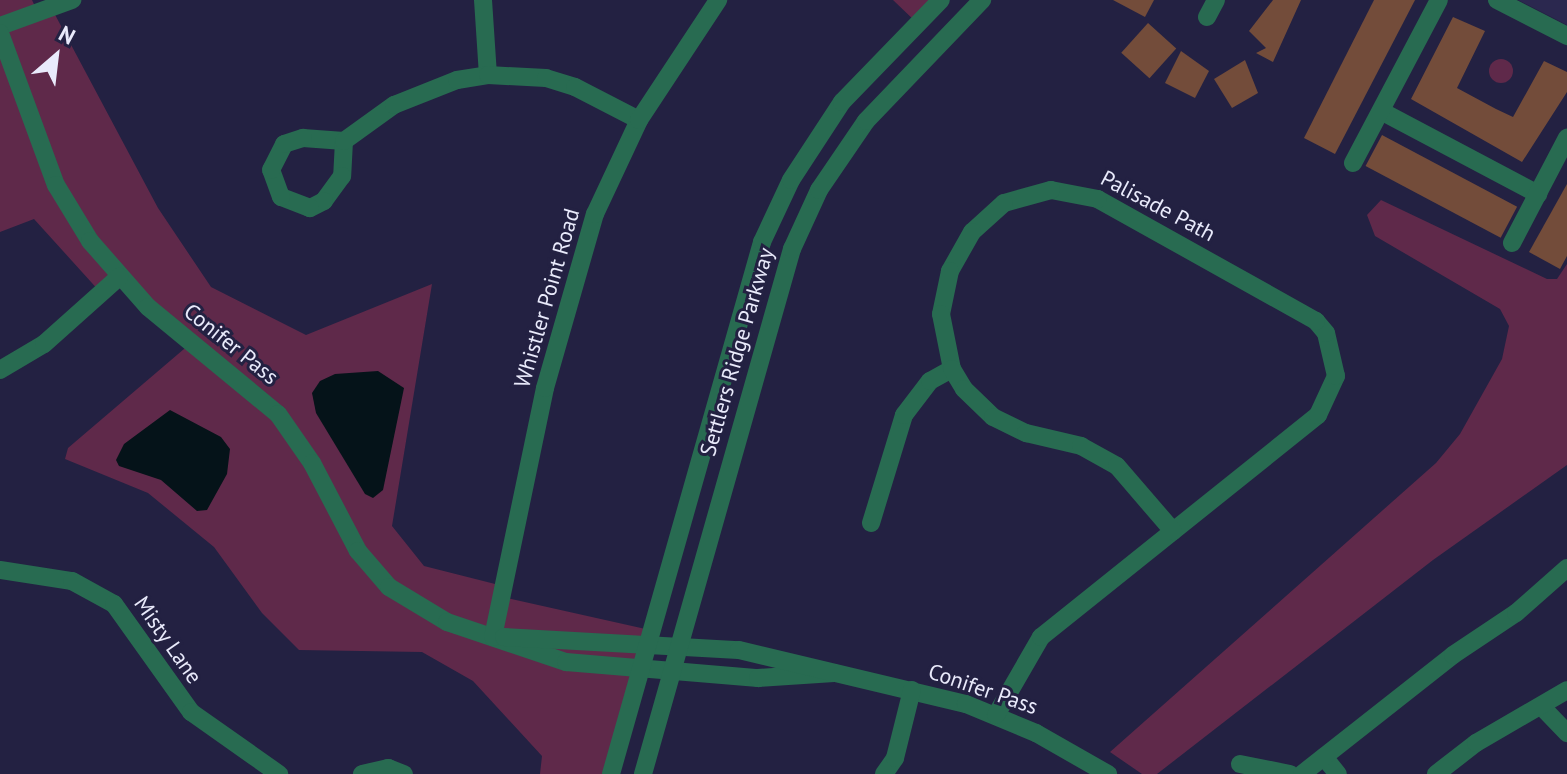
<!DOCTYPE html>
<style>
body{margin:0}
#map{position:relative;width:1567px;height:774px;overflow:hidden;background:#232142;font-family:"PT Sans",sans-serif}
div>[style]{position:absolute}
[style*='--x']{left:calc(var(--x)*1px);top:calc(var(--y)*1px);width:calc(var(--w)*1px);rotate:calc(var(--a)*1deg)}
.built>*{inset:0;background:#2b284f}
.green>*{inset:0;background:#5f294a}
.round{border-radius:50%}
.water>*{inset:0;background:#051319}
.building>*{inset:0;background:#734c3a;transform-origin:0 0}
.minor>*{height:18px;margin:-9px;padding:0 9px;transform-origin:9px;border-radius:9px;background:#286b51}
span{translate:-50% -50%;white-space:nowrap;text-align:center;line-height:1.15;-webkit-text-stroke:6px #232142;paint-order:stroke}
.street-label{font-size:22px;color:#e9eafb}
.north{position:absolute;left:16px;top:16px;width:80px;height:80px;-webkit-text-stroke:6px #232142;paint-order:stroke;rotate:28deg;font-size:22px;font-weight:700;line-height:32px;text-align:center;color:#e9eafb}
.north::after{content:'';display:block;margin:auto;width:28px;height:36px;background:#e9eafb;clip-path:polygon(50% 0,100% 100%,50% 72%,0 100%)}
</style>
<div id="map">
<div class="built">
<div style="clip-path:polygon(1518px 0,1567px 0,1567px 25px)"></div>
</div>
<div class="green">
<div style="clip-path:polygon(0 0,32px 0,38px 13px,52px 9px,158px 208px,211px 287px,306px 335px,432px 284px,392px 526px,424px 566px,503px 586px,502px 597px,650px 630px,611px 774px,540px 774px,542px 756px,473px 681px,422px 652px,299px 650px,262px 613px,214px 547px,148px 493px,65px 459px,68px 448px,191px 343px,119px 277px,101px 293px,34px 219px,0 232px)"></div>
<div style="clip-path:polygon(893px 0,941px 0,917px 23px)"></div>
<div class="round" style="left:1489px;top:59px;width:24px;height:24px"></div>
<div style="clip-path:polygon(1381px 200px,1547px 279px,1557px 279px,1567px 264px,1567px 465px,1433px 560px,1157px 774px,1142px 774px,1110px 752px,1436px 463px,1460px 434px,1502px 359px,1509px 326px,1500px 309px,1375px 236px,1367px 215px)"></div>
</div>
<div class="water">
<div style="clip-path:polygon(378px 371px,404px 388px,383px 490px,373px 498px,365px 494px,316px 413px,312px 393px,320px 381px,335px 374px)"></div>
<div style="clip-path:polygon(170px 410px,221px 437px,230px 449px,227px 474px,207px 510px,197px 511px,161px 480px,119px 466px,116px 460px,124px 444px)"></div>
</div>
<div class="building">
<div style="clip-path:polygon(1113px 0,1154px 0,1145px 17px)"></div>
<div style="clip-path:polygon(1273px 0,1301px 0,1273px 62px,1256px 53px,1266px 48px,1249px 31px)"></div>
<div style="clip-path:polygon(1374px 0,1415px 0,1335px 154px,1304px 138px)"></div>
<div style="clip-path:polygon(1453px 17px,1485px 31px,1457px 88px,1496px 109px,1513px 117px,1544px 61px,1567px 72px,1567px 92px,1522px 162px,1411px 99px)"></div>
<div style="left:1148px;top:23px;width:38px;height:40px;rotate:42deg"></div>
<div style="clip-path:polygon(1181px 51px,1209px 71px,1195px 98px,1165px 83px)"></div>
<div style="clip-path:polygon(1245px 60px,1258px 93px,1232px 108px,1214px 79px)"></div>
<div style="left:1382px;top:135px;width:153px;height:35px;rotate:28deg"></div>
<div style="clip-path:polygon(1567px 184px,1567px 256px,1560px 269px,1529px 252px)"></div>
</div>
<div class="minor">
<div style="--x:483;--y:0;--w:75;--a:86.2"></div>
<div style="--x:1497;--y:0;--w:79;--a:27.2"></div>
<div style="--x:1207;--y:17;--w:19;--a:-62"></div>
<div style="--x:0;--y:26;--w:77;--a:-19.9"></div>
<div style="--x:0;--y:33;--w:162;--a:69.8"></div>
<div style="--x:56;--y:185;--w:66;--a:58.7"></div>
<div style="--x:90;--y:241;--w:88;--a:48.7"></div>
<div style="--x:148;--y:307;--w:168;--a:39.5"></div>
<div style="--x:278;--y:414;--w:60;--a:55.2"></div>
<div style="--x:312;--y:463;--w:99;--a:62.4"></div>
<div style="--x:358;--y:551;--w:48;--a:49.3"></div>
<div style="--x:389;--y:587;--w:68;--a:31.1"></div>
<div style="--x:447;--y:622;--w:126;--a:18.6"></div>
<div style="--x:566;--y:662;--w:193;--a:4.8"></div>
<div style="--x:758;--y:678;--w:76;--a:-3.8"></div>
<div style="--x:1381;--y:111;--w:178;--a:27.9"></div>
<div style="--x:303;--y:138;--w:41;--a:4.2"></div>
<div style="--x:344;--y:141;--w:35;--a:93"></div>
<div style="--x:342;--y:176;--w:31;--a:126"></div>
<div style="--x:324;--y:201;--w:16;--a:153"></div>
<div style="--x:310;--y:208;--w:31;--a:-159"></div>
<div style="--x:281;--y:197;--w:29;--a:-110"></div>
<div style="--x:271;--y:170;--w:29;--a:-63"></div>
<div style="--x:284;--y:144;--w:20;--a:-18"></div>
<div style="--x:344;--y:141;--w:62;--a:-35.8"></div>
<div style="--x:394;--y:105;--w:68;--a:-21.6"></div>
<div style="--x:457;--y:80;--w:31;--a:-9"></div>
<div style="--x:488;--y:75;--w:58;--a:3"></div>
<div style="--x:546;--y:78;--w:30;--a:17"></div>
<div style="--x:575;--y:87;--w:72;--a:27.3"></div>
<div style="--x:1353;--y:163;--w:184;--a:-62.2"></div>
<div style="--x:1512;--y:243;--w:119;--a:-62.4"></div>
<div style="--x:0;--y:370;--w:51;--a:-30.6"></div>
<div style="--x:44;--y:344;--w:101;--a:-41.8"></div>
<div style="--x:871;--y:523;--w:113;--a:-73"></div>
<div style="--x:904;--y:415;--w:43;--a:-52.6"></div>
<div style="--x:930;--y:381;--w:25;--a:-29"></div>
<div style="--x:0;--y:570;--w:73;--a:8.7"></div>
<div style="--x:72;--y:581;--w:48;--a:28.7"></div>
<div style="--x:114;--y:604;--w:133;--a:54.5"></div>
<div style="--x:191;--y:712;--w:108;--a:35.2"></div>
<div style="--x:493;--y:637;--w:254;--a:-78.2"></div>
<div style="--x:545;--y:388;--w:181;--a:-74"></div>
<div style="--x:595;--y:214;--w:104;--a:-64.9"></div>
<div style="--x:639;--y:120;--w:144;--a:-56.6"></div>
<div style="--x:504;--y:637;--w:235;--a:3.2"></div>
<div style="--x:739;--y:650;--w:233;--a:13.4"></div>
<div style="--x:966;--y:704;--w:76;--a:22.5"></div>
<div style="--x:1036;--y:733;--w:83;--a:29.7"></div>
<div style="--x:1543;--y:708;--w:35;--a:46"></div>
<div style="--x:996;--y:715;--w:90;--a:-60"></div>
<div style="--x:1041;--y:637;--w:355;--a:-38.7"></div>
<div style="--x:1318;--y:415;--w:43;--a:-65.2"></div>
<div style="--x:1336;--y:376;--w:44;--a:-103.1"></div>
<div style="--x:1326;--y:333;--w:16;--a:-130"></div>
<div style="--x:1316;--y:321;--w:250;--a:-150.8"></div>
<div style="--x:1098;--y:199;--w:48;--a:-169.2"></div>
<div style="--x:1051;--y:190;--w:49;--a:164.5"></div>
<div style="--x:1004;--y:203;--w:43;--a:137.8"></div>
<div style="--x:972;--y:232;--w:45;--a:119.4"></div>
<div style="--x:950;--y:271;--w:44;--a:101.8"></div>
<div style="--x:941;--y:314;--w:56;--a:78.7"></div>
<div style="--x:952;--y:369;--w:23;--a:59"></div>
<div style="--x:964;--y:389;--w:40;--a:44"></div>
<div style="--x:993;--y:417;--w:37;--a:26"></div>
<div style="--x:1026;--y:433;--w:57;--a:13.3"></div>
<div style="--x:1081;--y:446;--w:41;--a:29.1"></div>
<div style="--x:1117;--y:466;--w:86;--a:49.3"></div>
<div style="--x:1324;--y:757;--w:22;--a:51"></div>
<div style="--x:1240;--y:764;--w:51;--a:11.3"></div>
<div style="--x:362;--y:774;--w:27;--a:-13"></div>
<div style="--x:388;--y:768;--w:17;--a:21"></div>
<div style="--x:611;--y:774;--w:553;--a:-74.15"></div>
<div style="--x:762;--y:242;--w:68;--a:-64.9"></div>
<div style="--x:791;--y:180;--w:93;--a:-56.8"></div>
<div style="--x:842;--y:102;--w:142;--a:-45.9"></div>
<div style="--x:643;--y:774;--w:546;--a:-74.16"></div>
<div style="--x:792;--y:249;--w:65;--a:-65.4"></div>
<div style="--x:819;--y:190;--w:83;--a:-55.7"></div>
<div style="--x:866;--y:121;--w:168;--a:-46.2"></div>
<div style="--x:884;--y:774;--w:19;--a:-55"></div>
<div style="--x:895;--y:758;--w:70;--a:-76"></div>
<div style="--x:1302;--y:774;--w:192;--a:-38.2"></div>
<div style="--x:1453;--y:655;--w:76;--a:-33.7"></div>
<div style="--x:1516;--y:613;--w:68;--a:-41.4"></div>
<div style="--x:1436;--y:774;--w:51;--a:-37.8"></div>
<div style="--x:1476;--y:743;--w:105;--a:-30.2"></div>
</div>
<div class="street-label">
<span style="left:1158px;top:206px;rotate:28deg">Palisade Path</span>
<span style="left:547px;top:298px;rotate:-74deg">Whistler Point Road</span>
<span style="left:231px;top:344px;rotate:39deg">Conifer Pass</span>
<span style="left:737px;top:352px;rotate:-74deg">Settlers Ridge Parkway</span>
<span style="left:168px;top:640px;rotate:55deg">Misty Lane</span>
<span style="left:983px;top:689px;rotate:19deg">Conifer Pass</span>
</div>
<div class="north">N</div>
</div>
